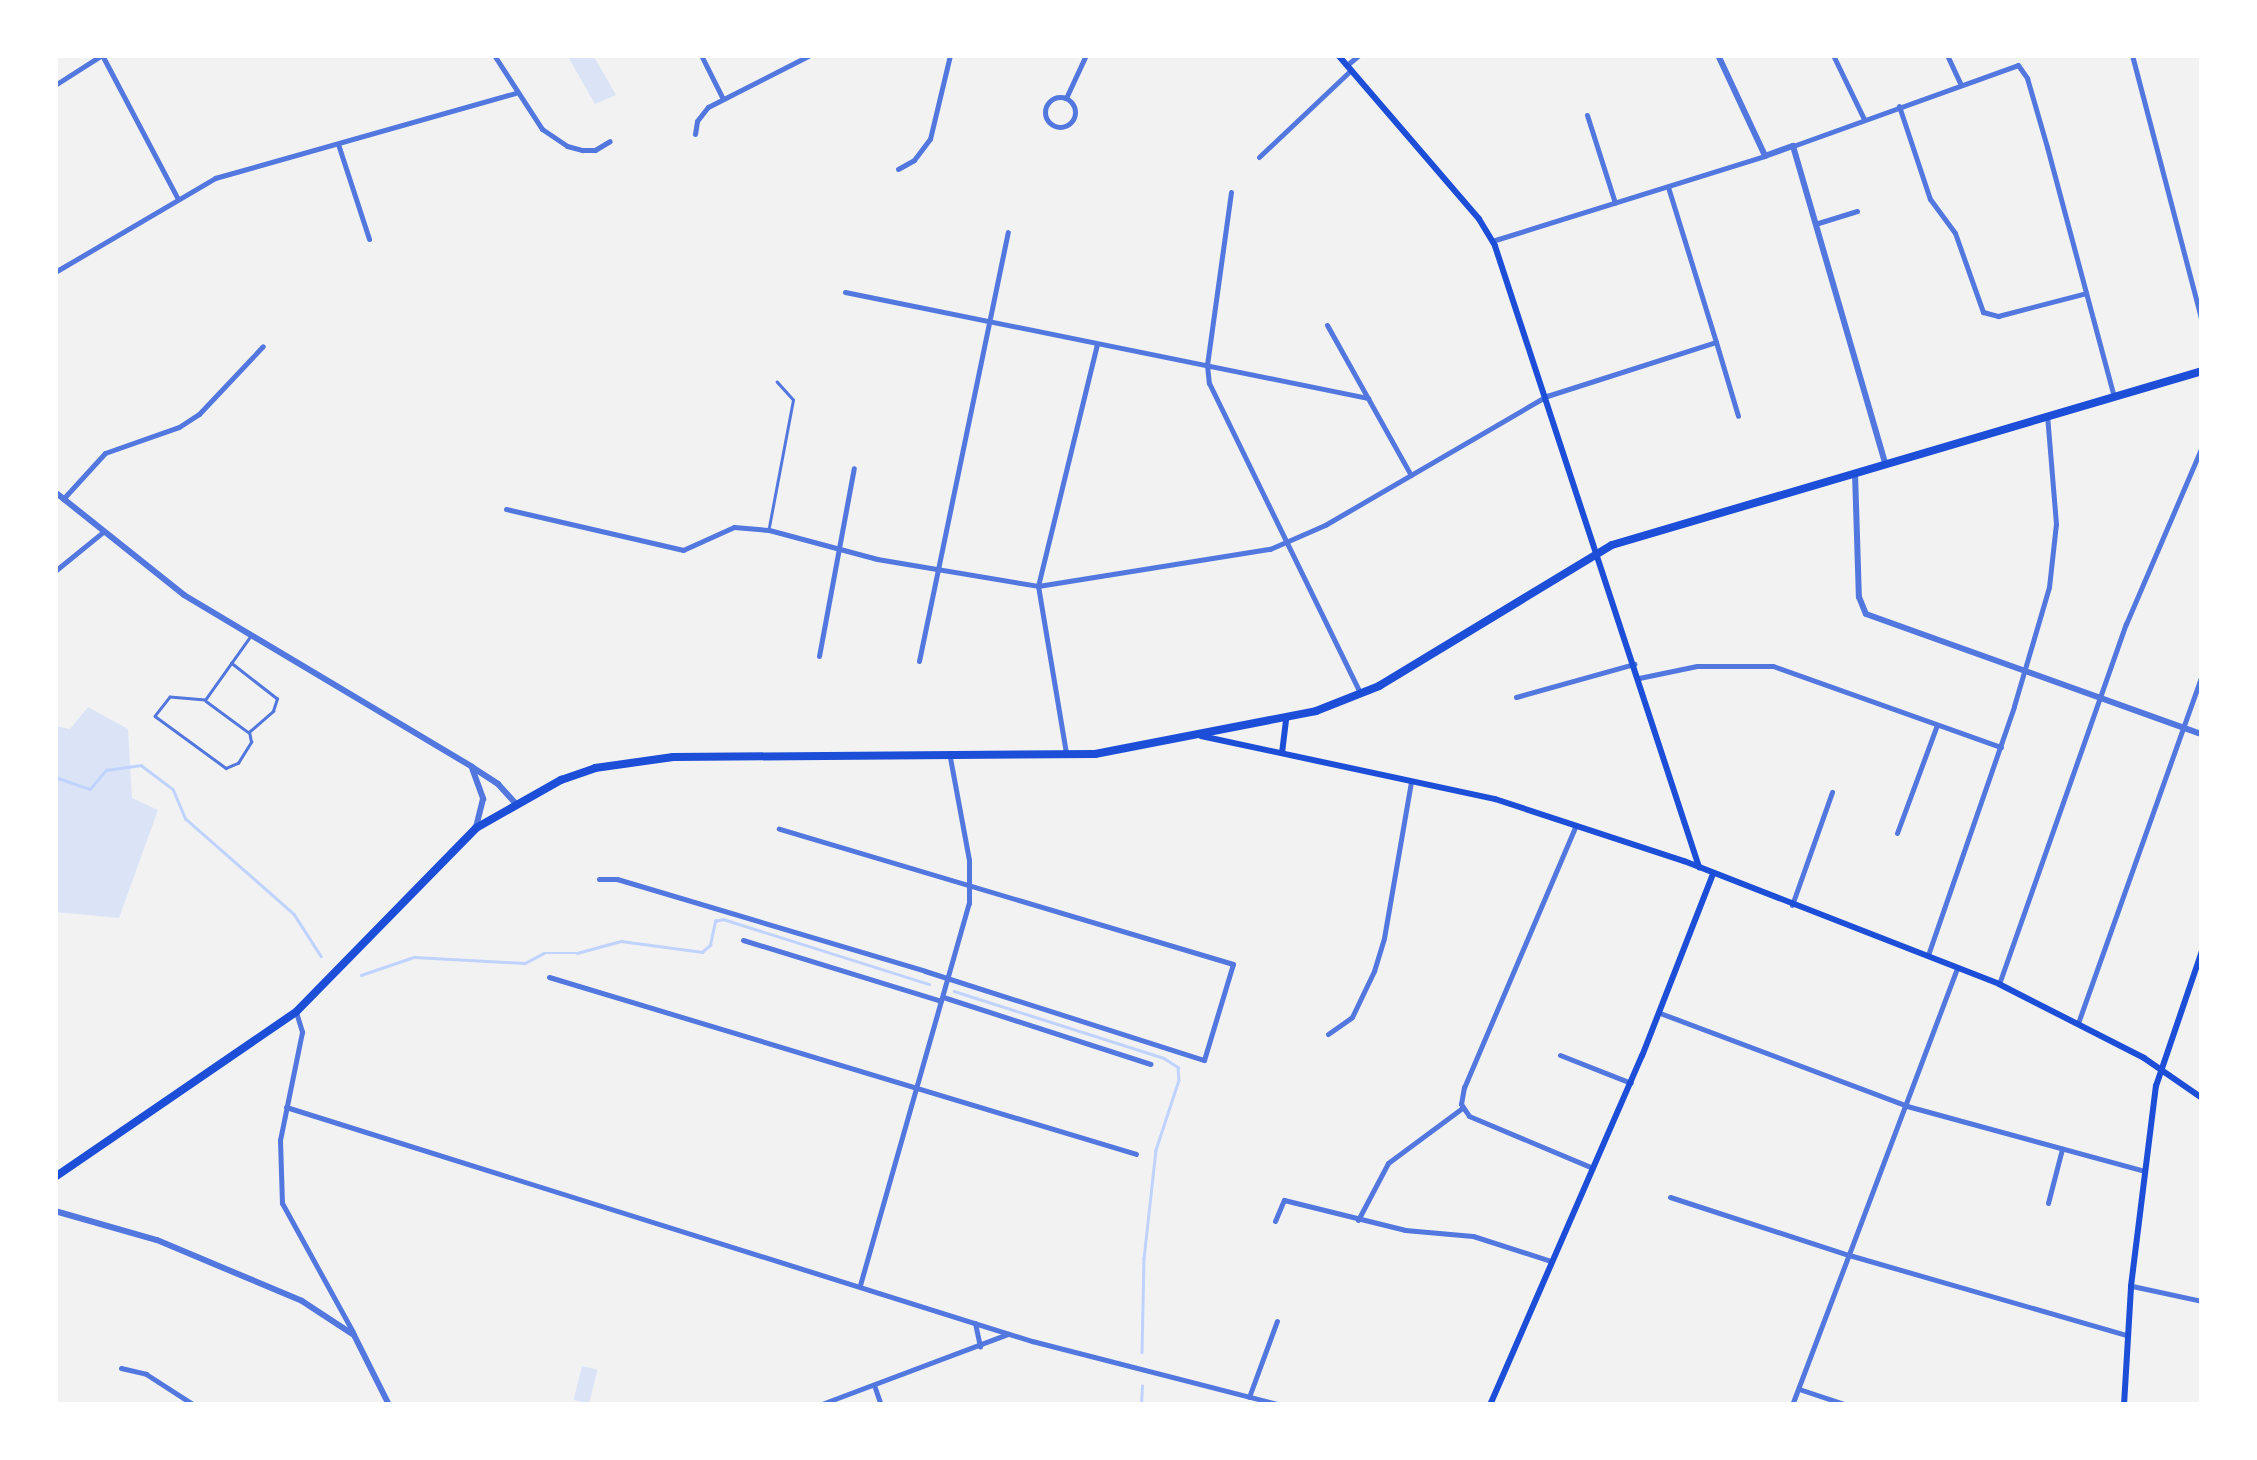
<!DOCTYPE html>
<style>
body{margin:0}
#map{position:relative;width:2257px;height:1460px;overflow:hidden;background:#f2f2f2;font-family:"DM Sans",sans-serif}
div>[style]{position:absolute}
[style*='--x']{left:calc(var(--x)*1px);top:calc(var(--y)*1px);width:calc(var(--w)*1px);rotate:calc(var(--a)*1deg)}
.green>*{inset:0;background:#dbe4f7;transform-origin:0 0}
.stream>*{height:2.5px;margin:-1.25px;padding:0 1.25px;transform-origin:1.25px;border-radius:1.25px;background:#bfd3fe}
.service>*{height:2.5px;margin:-1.25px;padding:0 1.25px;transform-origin:1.25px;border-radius:1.25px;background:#5277de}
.minor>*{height:5px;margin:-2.5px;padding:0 2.5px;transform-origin:2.5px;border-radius:2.5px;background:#5277de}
.minor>.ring{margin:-2.5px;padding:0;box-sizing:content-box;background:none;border:5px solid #5277de;border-radius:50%}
.tertiary>*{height:6px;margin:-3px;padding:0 3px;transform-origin:3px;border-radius:3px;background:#5277de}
.secondary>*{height:6px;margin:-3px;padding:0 3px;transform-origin:3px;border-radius:3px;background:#1d4ed8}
.primary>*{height:8px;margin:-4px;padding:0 4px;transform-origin:4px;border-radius:4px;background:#1d4ed8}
span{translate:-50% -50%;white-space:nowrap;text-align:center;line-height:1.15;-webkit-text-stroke:8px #fff;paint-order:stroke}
.frame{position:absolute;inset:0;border:58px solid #fff;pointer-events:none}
</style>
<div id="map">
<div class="green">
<div style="clip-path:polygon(567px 55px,593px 55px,616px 95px,595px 104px)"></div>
<div style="clip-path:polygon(88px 707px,128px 729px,132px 798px,158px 810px,119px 918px,55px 912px,55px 726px,70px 729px)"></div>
<div style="left:582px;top:1366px;width:16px;height:35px;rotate:14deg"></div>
</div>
<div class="stream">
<div style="--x:55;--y:777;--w:37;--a:19"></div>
<div style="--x:90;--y:789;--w:25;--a:-50"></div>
<div style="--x:106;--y:770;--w:35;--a:-8"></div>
<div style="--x:141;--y:765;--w:40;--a:37"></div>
<div style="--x:173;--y:789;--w:33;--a:67"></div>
<div style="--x:186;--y:819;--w:144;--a:41.3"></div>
<div style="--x:294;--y:914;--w:50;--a:57.3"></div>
<div style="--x:361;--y:975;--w:56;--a:-18.8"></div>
<div style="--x:414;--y:957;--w:111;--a:3.1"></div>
<div style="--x:525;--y:963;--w:21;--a:-28"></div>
<div style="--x:544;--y:953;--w:33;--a:0"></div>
<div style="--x:577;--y:953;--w:46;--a:-15.3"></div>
<div style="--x:621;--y:941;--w:82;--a:7.7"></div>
<div style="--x:702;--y:952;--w:11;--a:-41"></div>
<div style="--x:710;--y:945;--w:25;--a:-78"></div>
<div style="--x:715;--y:921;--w:8;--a:-14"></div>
<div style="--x:723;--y:919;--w:216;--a:17.5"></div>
<div style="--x:954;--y:991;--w:220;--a:17.7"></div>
<div style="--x:1164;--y:1058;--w:17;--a:33"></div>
<div style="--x:1178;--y:1067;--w:13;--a:86"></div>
<div style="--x:1179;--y:1080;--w:74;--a:108.2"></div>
<div style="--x:1156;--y:1150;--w:109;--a:96.3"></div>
<div style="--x:1144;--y:1258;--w:94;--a:91.2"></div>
<div style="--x:1141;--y:1405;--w:19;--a:-87"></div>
</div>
<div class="service">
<div style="--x:769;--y:527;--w:129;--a:-79.3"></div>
<div style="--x:793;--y:400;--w:24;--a:-132"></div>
<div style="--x:205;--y:700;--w:35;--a:-175"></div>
<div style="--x:170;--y:697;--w:24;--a:128"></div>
<div style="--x:155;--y:716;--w:88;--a:36.2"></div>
<div style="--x:226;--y:768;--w:13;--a:-23"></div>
<div style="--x:238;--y:763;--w:25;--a:-58"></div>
<div style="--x:251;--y:742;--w:10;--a:-101"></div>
<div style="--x:249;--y:732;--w:32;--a:-41"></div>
<div style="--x:273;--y:711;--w:13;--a:-72"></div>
<div style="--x:277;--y:699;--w:58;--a:-142"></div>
<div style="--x:205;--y:700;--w:76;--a:-54.6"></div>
<div style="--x:206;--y:701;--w:52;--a:36.4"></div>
</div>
<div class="minor">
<div style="--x:494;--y:55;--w:88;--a:57"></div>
<div style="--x:542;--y:129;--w:30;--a:34"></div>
<div style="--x:567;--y:146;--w:16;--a:15"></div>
<div style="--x:582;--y:150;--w:13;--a:0"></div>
<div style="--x:595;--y:150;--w:17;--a:-31"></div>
<div style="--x:701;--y:55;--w:49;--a:63.4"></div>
<div style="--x:1833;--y:55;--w:71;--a:64.2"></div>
<div style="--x:1947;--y:55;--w:31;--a:65"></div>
<div style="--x:2132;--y:55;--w:275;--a:75.3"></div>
<div style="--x:1347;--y:65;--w:16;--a:-40"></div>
<div style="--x:55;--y:85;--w:56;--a:-32.6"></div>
<div style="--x:102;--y:55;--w:161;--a:62.2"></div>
<div class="ring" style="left:1045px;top:97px;width:25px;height:25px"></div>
<div style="--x:1066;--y:98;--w:47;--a:-65.1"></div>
<div style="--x:1899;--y:106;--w:98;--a:71.6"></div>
<div style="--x:1930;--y:199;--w:42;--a:53.7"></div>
<div style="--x:1955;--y:233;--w:84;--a:70.5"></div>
<div style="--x:1983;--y:312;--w:16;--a:15"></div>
<div style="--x:1998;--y:316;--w:91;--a:-14.6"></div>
<div style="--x:1587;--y:115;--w:92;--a:72.3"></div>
<div style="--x:695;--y:134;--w:13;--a:-81"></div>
<div style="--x:697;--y:121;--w:18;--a:-52"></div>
<div style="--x:708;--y:107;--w:114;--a:-27"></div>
<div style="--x:338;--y:144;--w:100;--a:71.9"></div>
<div style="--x:1793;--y:146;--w:239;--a:-19.8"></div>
<div style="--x:2018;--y:65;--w:16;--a:55"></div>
<div style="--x:2027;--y:78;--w:72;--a:73.8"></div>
<div style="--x:2047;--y:147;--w:259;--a:75"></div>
<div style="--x:1259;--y:157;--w:127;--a:-43.4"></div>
<div style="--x:898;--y:169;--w:18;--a:-29"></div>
<div style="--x:914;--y:160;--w:26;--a:-53"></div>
<div style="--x:930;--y:139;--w:86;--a:-76.6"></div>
<div style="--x:1231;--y:192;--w:175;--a:97.9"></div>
<div style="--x:1207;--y:365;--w:18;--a:84"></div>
<div style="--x:1209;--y:383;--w:345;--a:64"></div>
<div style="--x:1815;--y:224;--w:44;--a:-17.2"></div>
<div style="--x:1492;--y:241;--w:286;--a:-17.3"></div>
<div style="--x:55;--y:272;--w:186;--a:-30.4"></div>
<div style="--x:215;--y:178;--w:312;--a:-15.8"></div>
<div style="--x:845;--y:292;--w:534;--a:11.46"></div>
<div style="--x:1327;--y:325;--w:172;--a:60.8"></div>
<div style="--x:1716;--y:342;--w:77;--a:73.4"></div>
<div style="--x:63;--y:499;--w:62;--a:-47.6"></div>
<div style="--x:105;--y:453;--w:78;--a:-19.4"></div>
<div style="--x:179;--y:427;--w:24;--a:-33"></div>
<div style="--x:199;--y:414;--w:93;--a:-46.7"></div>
<div style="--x:506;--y:509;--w:182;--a:13"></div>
<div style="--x:683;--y:550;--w:56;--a:-24.3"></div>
<div style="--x:734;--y:527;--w:35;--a:5"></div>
<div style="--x:769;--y:530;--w:112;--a:15"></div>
<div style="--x:877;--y:559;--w:163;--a:9.5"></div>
<div style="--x:1038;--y:586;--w:235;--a:-9.1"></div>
<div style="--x:1270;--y:549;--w:60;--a:-23.6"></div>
<div style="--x:1325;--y:525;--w:257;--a:-30.2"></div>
<div style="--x:1547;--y:396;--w:177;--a:-17.7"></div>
<div style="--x:1716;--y:342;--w:162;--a:-107.2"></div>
<div style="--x:55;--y:571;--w:62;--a:-39.1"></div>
<div style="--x:819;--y:656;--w:191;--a:-79.5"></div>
<div style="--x:919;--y:661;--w:438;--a:-78.3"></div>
<div style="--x:1639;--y:678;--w:59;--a:-11.7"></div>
<div style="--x:1697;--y:666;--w:76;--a:0"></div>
<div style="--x:1773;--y:666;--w:242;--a:19.6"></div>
<div style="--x:1516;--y:697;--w:123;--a:-15.6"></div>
<div style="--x:1066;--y:753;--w:169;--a:-99.5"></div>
<div style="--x:1038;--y:586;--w:249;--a:-76.3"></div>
<div style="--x:1576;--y:825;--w:285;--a:113.1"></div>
<div style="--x:1464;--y:1087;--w:17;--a:100"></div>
<div style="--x:1461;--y:1104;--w:14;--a:56"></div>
<div style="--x:1469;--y:1116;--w:134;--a:22.8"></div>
<div style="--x:1897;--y:833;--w:115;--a:-69.7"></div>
<div style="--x:599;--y:879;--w:18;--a:0"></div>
<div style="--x:617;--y:879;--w:321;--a:16.6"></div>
<div style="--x:925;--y:971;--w:293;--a:17.7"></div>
<div style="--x:1204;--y:1060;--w:100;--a:-73.2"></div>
<div style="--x:1233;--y:964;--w:474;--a:-163.4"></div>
<div style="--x:1792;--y:905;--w:120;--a:-70.5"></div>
<div style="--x:743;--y:940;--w:207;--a:17.1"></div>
<div style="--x:1928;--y:955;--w:263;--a:-70.9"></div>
<div style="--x:2014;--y:706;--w:124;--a:-73.6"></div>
<div style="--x:2049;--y:587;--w:63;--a:-83.7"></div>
<div style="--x:2056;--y:524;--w:109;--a:-94.7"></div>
<div style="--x:549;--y:977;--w:613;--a:16.78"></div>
<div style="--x:1999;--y:984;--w:382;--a:-70.6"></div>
<div style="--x:2126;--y:624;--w:193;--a:-66.8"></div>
<div style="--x:943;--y:997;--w:218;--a:17.9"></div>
<div style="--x:296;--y:1012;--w:21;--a:73"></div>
<div style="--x:302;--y:1032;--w:110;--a:101.5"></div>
<div style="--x:280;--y:1140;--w:63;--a:88.2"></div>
<div style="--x:282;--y:1203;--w:147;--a:61.2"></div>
<div style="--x:1660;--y:1013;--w:264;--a:20.6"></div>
<div style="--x:1907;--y:1106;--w:246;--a:15.3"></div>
<div style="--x:2078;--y:1023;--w:369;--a:-70.4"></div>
<div style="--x:1328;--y:1034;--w:29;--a:-35"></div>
<div style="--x:1352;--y:1017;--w:51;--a:-64.4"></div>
<div style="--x:1374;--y:971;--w:34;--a:-73"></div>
<div style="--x:1384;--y:938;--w:159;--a:-80.2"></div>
<div style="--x:1560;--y:1055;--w:76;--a:21.5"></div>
<div style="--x:286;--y:1107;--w:782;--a:17.42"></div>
<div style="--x:1032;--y:1341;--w:257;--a:14.4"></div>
<div style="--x:1670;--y:1197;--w:188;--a:18"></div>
<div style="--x:1849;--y:1255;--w:288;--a:16.1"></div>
<div style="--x:2048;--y:1203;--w:56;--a:-75.5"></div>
<div style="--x:1358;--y:1220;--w:64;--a:-62.2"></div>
<div style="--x:1388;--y:1163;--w:92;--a:-36.6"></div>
<div style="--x:1275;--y:1221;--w:23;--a:-67"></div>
<div style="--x:1284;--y:1200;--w:125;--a:13.9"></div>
<div style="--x:1405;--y:1230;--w:68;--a:5"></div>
<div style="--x:1473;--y:1236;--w:82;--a:17.8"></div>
<div style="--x:860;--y:1285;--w:397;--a:-74.1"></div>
<div style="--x:969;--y:903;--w:43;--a:-90"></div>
<div style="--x:969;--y:860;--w:105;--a:-100.5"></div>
<div style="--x:2132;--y:1286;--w:72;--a:12.1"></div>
<div style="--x:975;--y:1323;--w:24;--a:78"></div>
<div style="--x:121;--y:1368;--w:26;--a:13"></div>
<div style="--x:146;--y:1374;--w:57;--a:32.9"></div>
<div style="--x:874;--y:1385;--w:21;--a:71"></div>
<div style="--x:1799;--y:1389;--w:51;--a:18.4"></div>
<div style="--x:1249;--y:1397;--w:81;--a:-69.8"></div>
<div style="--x:819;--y:1405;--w:202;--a:-20.6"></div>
<div style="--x:1792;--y:1405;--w:467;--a:-69.3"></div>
</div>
<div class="tertiary">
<div style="--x:1718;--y:55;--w:111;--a:65"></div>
<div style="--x:1765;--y:156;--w:30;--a:-20"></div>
<div style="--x:1793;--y:146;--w:330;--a:73.8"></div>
<div style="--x:1855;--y:473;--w:124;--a:88.2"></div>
<div style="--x:1859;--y:597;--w:18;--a:68"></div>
<div style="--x:1866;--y:614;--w:357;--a:19.7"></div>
<div style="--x:55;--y:492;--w:165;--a:38.6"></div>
<div style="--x:184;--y:595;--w:335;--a:30.8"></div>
<div style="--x:472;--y:767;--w:31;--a:33"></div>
<div style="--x:498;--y:784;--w:25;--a:48"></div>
<div style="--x:472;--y:768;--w:33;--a:70"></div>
<div style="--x:483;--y:799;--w:30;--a:104"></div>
<div style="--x:55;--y:1211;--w:106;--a:15.9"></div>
<div style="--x:157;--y:1240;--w:157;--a:22.8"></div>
<div style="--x:302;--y:1301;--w:62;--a:33.2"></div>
<div style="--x:354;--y:1335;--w:78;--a:63.4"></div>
</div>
<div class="secondary">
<div style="--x:1338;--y:55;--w:216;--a:49.3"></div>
<div style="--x:1479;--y:219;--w:31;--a:59"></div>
<div style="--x:1495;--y:246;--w:654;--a:71.81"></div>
<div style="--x:1201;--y:736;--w:301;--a:12.1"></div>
<div style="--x:1495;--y:799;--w:199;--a:18.2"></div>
<div style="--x:1684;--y:861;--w:338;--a:21.3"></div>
<div style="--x:1999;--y:984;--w:163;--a:27"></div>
<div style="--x:2144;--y:1058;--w:70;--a:34.6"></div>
<div style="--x:1282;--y:753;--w:34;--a:-83"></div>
<div style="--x:1490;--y:1405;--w:381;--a:-66.5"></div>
<div style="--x:1642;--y:1056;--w:195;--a:-68.7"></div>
<div style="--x:2124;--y:1405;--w:119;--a:-86.6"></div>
<div style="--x:2131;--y:1286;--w:202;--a:-82.9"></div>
<div style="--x:2156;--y:1086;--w:143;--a:-71.2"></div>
</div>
<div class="primary">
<div style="--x:55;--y:1177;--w:292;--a:-34.4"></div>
<div style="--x:296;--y:1012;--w:257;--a:-45.6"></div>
<div style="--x:476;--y:828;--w:98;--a:-29.5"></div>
<div style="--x:561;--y:780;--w:36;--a:-19"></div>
<div style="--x:595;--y:768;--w:79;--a:-8"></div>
<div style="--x:673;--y:757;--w:422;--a:-0.4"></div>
<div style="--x:1095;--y:754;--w:225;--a:-11"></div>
<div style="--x:1316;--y:711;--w:68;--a:-21.6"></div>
<div style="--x:1379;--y:686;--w:272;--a:-31.2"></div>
<div style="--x:1612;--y:545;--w:615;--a:-16.43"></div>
</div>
<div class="frame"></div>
</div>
